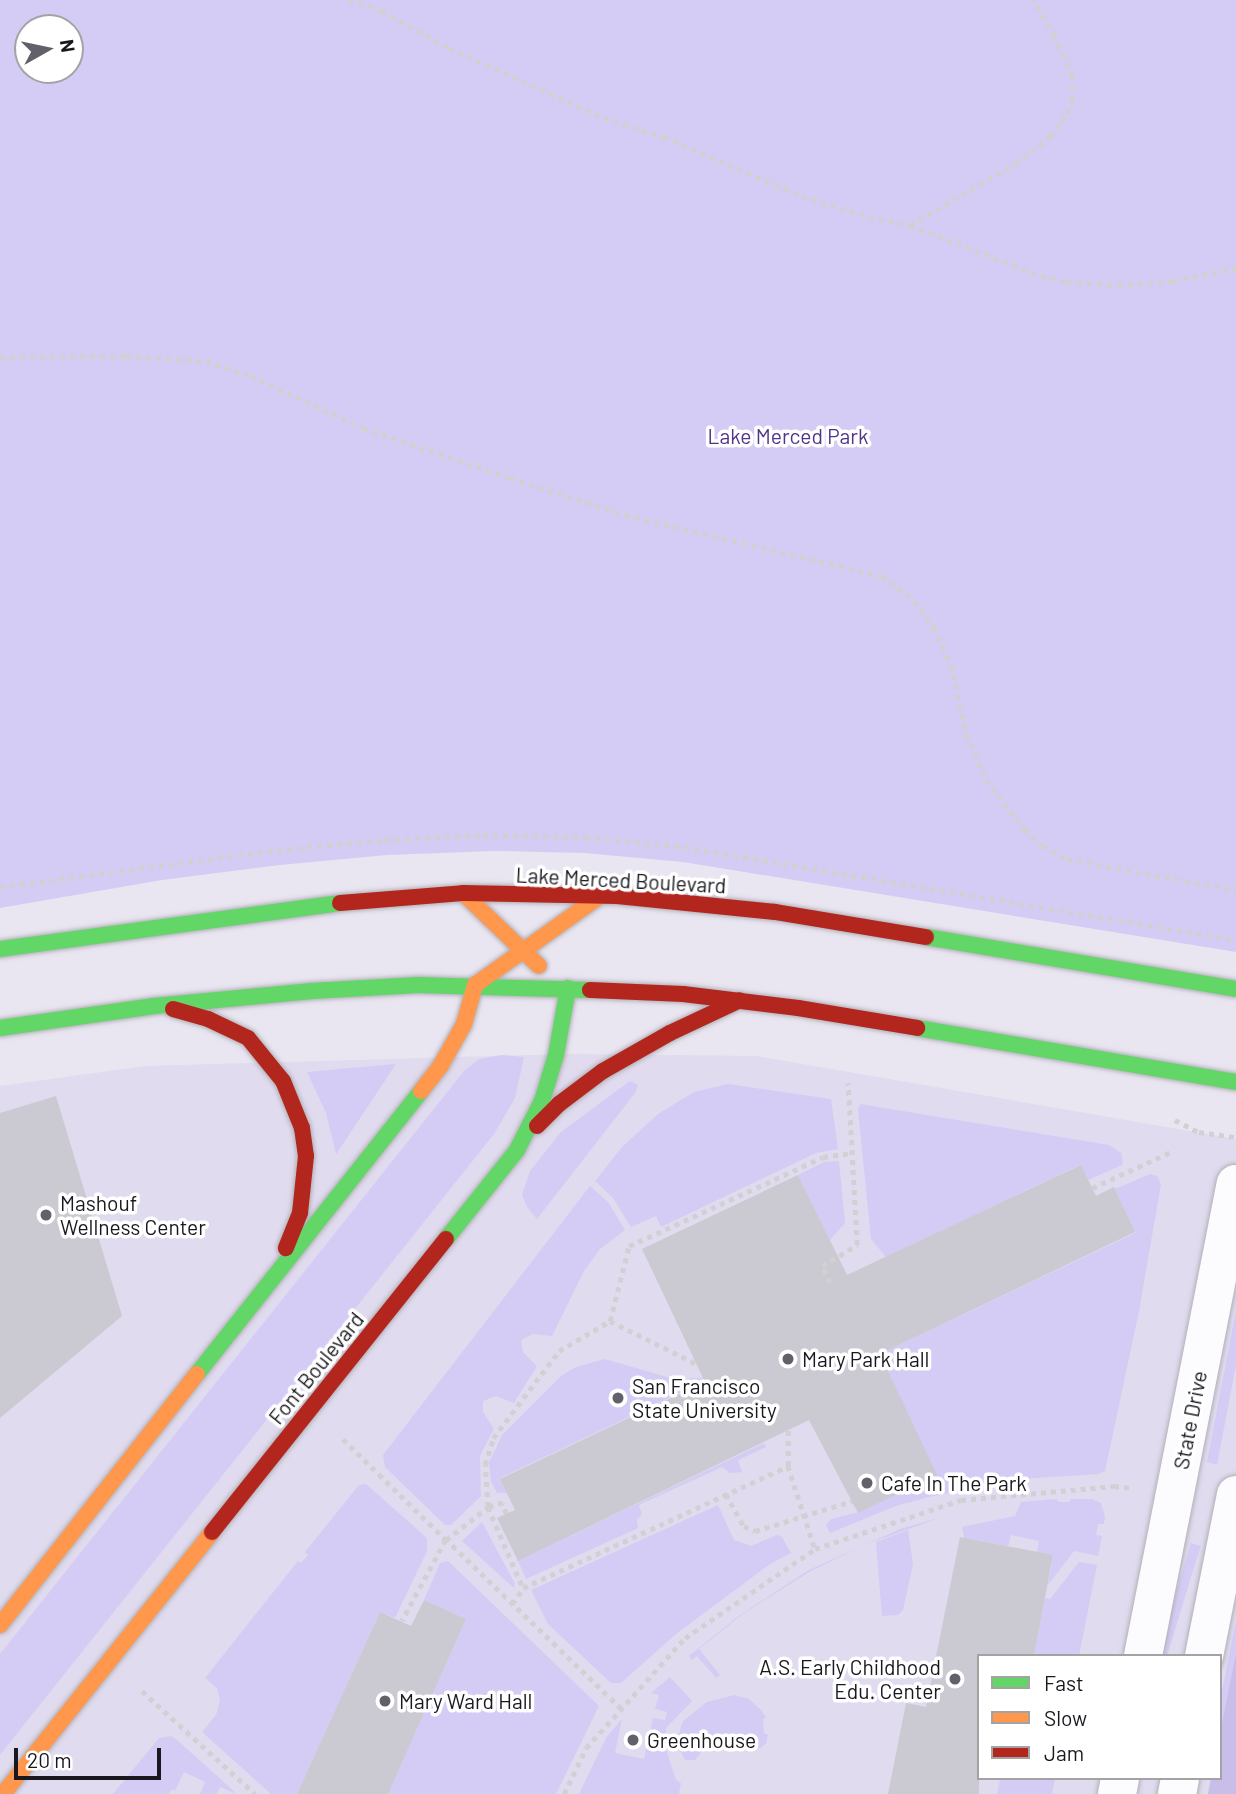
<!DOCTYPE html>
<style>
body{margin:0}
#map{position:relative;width:1236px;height:1794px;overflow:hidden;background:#e9e6f1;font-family:Barlow,sans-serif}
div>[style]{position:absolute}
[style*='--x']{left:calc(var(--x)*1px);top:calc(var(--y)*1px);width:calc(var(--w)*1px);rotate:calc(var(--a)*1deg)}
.built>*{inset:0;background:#e0dbee}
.green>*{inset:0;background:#d5ccf5;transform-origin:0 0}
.forest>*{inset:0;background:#c9beea}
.building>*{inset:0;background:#cbc9d1}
.path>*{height:4.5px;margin-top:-2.25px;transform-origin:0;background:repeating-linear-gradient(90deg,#d1d1d3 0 5px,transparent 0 10px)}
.roads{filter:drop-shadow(0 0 2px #b2b0b8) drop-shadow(0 0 2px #b2b0b8)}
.street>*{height:38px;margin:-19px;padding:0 19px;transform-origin:19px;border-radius:19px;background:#fcfbfd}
.fast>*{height:16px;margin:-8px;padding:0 8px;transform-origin:8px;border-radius:8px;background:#63d668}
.slow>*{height:16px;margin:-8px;padding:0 8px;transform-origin:8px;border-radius:8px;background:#ff974d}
.jam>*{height:16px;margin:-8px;padding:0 8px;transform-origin:8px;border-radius:8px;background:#b3261e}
.dots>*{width:19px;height:19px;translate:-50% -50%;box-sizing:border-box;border:4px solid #fff;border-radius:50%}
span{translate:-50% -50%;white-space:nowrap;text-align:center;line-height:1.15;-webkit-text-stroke:7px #fff;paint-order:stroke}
.park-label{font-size:21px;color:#503588}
.street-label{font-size:21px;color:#19181e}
.poi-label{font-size:21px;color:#19181e}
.left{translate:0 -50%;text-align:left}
.right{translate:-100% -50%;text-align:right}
.legend{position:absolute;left:977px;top:1654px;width:245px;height:126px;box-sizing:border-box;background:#fff;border:2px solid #a3a3a5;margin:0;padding:9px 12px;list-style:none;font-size:21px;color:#19181e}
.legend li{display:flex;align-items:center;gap:14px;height:35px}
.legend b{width:35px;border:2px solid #a3a3a5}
.north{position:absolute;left:14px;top:14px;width:70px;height:70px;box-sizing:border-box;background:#fff;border:2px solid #a3a3a5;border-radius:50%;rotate:81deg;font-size:19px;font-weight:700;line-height:28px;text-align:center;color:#19181e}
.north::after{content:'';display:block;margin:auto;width:24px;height:32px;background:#626068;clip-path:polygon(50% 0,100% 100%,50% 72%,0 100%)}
.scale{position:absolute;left:14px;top:1748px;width:147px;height:32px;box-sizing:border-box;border:4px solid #19181e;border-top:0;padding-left:9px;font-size:21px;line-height:24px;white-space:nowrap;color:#19181e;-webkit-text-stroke:5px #fff;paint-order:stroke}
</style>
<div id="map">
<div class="built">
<div style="clip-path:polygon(evenodd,565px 1054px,756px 1056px,1236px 1139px,1236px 1794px,0 1794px,0 1086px,145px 1066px,565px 1054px,979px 1656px,1220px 1656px,1220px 1778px,979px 1778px,979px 1656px)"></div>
</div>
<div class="green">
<div style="clip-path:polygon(evenodd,0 0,1236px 0,1236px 952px,683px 862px,584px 853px,494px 851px,387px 855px,280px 865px,162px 880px,0 908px,0 0,28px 28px,70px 28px,70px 70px,28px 70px,28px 28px)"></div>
<div style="clip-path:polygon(502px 1055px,524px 1057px,515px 1098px,494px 1134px,0 1755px,0 1654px,464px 1071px,479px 1059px)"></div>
<div style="clip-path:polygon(396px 1064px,337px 1153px,336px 1154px,326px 1113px,307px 1072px)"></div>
<div style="clip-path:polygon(630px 1081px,638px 1085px,635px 1093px,537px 1219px,527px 1207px,522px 1195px,530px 1171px,561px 1132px)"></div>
<div style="clip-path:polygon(728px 1084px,831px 1099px,838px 1149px,816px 1153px,661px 1227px,656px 1216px,631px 1227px,613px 1198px,595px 1181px,622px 1147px,658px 1114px,694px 1092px)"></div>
<div style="clip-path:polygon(860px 1104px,1109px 1145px,1121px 1153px,1123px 1161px,1122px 1165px,1088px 1180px,1080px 1165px,886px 1257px,871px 1239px,858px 1109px)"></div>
<div style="clip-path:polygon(839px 1161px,845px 1223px,830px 1240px,798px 1175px,824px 1162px)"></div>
<div style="clip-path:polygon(1150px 1174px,1157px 1176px,1161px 1184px,1139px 1311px,1105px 1471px,1099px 1474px,1019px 1479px,929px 1497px,896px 1506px,830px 1533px,826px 1525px,831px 1519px,859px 1512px,880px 1354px,1135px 1233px,1115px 1189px)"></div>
<div style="clip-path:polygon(590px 1186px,608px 1202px,625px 1230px,600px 1249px,584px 1271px,552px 1336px,533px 1334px,521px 1340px,523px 1352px,537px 1366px,514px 1403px,496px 1396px,483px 1401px,483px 1412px,494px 1429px,480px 1456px,481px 1496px,451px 1525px,445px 1525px,385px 1467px,383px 1455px)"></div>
<div style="clip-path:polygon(1236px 1311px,1236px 1365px,1217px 1465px,1207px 1462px)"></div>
<div style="clip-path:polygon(605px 1359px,674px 1379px,703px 1378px,705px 1381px,500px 1478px,507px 1493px,497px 1493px,491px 1481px,489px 1463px,502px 1435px,561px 1376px,576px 1367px)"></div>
<div style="clip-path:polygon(764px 1443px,766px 1447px,738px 1460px,742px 1472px,730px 1473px,722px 1467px,639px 1505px,642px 1514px,637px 1520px,638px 1528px,526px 1579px,518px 1561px)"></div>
<div style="clip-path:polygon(366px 1484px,427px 1538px,427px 1551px,395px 1618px,380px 1612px,297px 1794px,271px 1794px,202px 1732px,216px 1715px,220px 1701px,217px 1688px,205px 1678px,298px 1561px,301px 1563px,308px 1555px,305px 1552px,359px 1485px)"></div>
<div style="clip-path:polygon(1057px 1499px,1058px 1502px,1070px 1502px,1070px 1499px,1092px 1499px,1101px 1503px,1105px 1517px,1104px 1524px,1098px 1524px,1096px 1535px,1102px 1536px,1098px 1556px,1074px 1551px,1048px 1585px,1053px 1556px,1037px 1552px,1039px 1541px,1011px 1535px,1008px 1546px,964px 1538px,962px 1527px,1015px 1516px,1021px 1502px)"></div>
<div style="clip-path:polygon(718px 1505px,734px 1540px,751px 1546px,777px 1535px,782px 1537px,791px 1553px,770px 1564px,676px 1634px,621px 1683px,611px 1683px,548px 1624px,531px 1590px)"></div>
<div style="clip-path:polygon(942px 1517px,864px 1545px,809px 1572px,744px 1613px,699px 1649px,720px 1675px,716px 1678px,697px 1656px,692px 1660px,689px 1656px,740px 1615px,809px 1570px,900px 1529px)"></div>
<div style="clip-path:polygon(482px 1522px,515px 1584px,514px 1588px,462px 1541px)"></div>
<div style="clip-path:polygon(908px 1530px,913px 1564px,903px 1610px,898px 1615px,882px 1616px,876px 1542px)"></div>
<div style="left:1191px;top:1543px;width:10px;height:115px;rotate:17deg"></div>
<div style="clip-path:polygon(448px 1561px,599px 1706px,556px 1794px,388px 1794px,466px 1619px,424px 1600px,440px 1563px)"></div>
<div style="clip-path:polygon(1079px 1562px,1097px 1565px,1079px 1656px,1034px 1656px,1045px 1598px,1050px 1599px)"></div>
<div style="clip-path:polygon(1236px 1621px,1236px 1653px,1220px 1733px,1220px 1701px)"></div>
<div style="clip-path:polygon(670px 1677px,692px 1701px,666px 1728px,666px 1749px,676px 1780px,681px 1783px,679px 1794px,579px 1794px,606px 1738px,622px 1719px,615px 1753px,644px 1759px,653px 1718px,665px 1720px,667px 1712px,655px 1709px,659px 1695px,651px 1693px)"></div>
<div style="clip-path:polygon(734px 1695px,749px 1699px,762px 1711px,766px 1718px,763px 1719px,764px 1734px,768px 1734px,766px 1743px,761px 1748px,753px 1748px,719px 1739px,710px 1741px,695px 1760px,685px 1760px,676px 1742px,683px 1721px,707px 1702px)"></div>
<div style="clip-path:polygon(171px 1736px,176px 1739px,237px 1794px,220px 1787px,217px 1794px,200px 1794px,205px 1782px,184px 1772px,175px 1791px,172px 1789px,169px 1794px,113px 1794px,159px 1738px)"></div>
<div style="clip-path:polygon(1055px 1778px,1052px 1794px,997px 1794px,1000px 1780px,995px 1779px)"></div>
</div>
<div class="forest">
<div style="clip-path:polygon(1236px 1653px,1236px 1794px,1208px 1794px,1211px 1778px,1220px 1778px,1220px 1733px)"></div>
</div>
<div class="building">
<div style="clip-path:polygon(56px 1096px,122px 1316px,0 1418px,0 1113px)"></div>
<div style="clip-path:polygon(1081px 1165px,1096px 1196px,1114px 1187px,1135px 1232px,880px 1354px,937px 1475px,858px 1513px,809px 1420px,518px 1561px,497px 1518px,515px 1510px,500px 1479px,705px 1382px,642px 1249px,798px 1175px,847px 1275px)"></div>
<div style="clip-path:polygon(960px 1537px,1053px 1555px,1034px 1656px,979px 1656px,979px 1794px,888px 1794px,906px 1703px,926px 1707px)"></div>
<div style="clip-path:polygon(424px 1600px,466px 1619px,388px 1794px,297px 1794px,380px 1612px,411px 1626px)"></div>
</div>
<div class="path">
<div style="--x:349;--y:0;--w:35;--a:18"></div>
<div style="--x:382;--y:11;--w:77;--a:28.9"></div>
<div style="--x:449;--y:48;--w:170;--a:24.3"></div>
<div style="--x:604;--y:118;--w:63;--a:17.6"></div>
<div style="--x:664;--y:137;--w:150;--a:23.1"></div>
<div style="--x:802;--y:196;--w:70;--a:17.4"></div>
<div style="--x:869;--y:217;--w:42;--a:11"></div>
<div style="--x:910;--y:225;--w:141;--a:21.3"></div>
<div style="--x:1041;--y:276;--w:27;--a:13"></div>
<div style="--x:1067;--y:282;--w:51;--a:3.4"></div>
<div style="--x:1118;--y:285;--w:55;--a:-4.2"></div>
<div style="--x:1173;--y:281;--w:64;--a:-11.7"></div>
<div style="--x:910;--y:225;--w:121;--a:-30.2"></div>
<div style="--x:1015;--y:164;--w:44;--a:-37.6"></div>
<div style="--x:1050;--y:137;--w:29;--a:-54"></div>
<div style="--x:1067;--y:114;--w:14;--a:-69"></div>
<div style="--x:1072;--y:101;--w:25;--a:-90"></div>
<div style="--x:1072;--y:76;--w:44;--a:-114.2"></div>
<div style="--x:1054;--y:36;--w:42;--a:-120.3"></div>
<div style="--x:0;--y:357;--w:126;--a:-0.5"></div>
<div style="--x:126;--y:356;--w:80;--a:3.6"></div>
<div style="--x:206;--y:361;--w:47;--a:18.4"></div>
<div style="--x:251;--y:376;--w:123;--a:24.9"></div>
<div style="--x:363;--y:428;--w:155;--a:18.8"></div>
<div style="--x:510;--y:478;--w:121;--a:17.8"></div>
<div style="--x:625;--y:515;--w:264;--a:13.4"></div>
<div style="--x:882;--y:576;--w:41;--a:38"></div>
<div style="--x:914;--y:601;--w:34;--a:53"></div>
<div style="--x:934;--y:628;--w:41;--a:65.3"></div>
<div style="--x:951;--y:665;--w:72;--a:77.1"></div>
<div style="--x:967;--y:735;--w:48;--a:66.6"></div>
<div style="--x:986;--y:779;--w:63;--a:52.8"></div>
<div style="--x:1024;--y:829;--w:25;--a:42"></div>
<div style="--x:1043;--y:846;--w:27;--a:28"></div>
<div style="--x:1067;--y:859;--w:172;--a:10.4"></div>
<div style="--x:0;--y:887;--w:279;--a:-7.6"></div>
<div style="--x:277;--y:850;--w:108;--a:-5.3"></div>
<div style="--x:385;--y:840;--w:98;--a:-2.9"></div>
<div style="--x:483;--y:835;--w:102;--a:1.1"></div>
<div style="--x:585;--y:837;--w:100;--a:5.8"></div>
<div style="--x:684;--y:847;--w:560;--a:9.56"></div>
<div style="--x:1175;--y:1120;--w:27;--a:27"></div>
<div style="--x:1199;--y:1132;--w:37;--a:8"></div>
<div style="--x:1092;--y:1188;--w:89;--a:-24.6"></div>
<div style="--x:830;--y:1283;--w:19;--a:-115"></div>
<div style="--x:822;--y:1266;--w:41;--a:-31"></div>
<div style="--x:857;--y:1245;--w:162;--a:-93.2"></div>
<div style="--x:610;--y:1321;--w:97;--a:26.3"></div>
<div style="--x:343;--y:1439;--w:144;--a:44.4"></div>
<div style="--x:446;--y:1540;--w:92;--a:118.5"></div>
<div style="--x:788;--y:1466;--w:87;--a:72"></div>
<div style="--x:726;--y:1494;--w:37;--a:61"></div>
<div style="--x:744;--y:1526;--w:12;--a:24"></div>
<div style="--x:755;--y:1531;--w:102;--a:-17.2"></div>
<div style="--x:506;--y:1514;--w:11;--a:-105"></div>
<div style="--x:503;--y:1503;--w:16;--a:165"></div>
<div style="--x:488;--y:1507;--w:88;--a:66.6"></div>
<div style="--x:512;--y:1604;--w:19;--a:-55"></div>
<div style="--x:523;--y:1588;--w:292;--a:-24.7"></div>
<div style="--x:788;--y:1466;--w:36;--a:-90"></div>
<div style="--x:142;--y:1691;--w:153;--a:42.3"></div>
<div style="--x:621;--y:1709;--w:243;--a:-136"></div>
<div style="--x:446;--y:1540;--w:53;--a:-38.2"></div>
<div style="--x:488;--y:1507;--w:42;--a:-94.1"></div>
<div style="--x:485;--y:1465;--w:28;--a:-73"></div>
<div style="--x:493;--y:1438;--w:109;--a:-52.8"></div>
<div style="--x:559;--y:1351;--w:59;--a:-30.5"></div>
<div style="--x:610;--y:1321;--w:77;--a:-75.8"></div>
<div style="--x:629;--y:1246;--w:213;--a:-24.6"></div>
<div style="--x:823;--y:1157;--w:28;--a:-8"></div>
<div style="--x:564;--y:1794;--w:51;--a:-64.4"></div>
<div style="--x:586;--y:1748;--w:148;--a:-48"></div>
<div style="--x:685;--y:1638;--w:158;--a:-34.4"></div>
<div style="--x:815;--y:1549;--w:154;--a:-18.6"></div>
<div style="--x:961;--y:1500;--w:154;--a:-5.2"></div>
<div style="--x:1114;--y:1486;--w:19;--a:6"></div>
</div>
<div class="roads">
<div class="street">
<div style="--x:1143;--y:1656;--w:481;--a:-78.9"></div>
<div style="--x:1204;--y:1656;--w:164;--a:-78.8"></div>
<div style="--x:1117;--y:1794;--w:16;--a:-79"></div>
<div style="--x:1177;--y:1794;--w:16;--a:-79"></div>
</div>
<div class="fast">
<div style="--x:926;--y:937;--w:314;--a:9.5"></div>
<div style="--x:0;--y:949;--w:343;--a:-7.7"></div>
<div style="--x:0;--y:1028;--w:156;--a:-8.1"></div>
<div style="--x:154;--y:1006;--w:159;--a:-5.4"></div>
<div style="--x:312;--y:991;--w:106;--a:-3.2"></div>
<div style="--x:418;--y:985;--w:172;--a:1.7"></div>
<div style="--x:917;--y:1028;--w:324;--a:9.6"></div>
<div style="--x:446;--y:1239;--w:114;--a:-51.4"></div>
<div style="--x:517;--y:1150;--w:55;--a:-63"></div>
<div style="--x:542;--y:1101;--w:48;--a:-73.1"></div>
<div style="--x:556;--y:1055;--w:68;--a:-79.8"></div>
<div style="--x:197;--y:1374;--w:361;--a:-51.6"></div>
</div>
<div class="slow">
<div style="--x:463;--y:893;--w:105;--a:43.8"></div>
<div style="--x:421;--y:1091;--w:33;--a:-52"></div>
<div style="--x:441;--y:1065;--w:47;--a:-60.7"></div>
<div style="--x:464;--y:1024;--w:41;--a:-74.2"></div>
<div style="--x:475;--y:985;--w:153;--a:-35.5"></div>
<div style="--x:0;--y:1625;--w:319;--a:-51.9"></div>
<div style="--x:3;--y:1794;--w:335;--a:-51.4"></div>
</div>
<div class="jam">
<div style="--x:340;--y:903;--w:123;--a:-4.6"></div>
<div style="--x:463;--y:893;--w:154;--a:1.1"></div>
<div style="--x:617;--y:896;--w:159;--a:5.8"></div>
<div style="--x:775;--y:912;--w:153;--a:9.4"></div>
<div style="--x:590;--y:990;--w:93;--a:2.5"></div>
<div style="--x:683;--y:994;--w:116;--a:6.9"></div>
<div style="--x:798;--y:1008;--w:121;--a:9.5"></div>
<div style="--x:173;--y:1009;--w:36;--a:16"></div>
<div style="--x:208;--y:1019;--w:44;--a:25.4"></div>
<div style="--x:248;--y:1038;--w:55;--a:50.9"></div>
<div style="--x:283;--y:1081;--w:51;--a:68"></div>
<div style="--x:302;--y:1128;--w:28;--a:82"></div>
<div style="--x:306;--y:1156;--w:57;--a:96"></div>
<div style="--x:300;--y:1213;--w:38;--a:112"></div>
<div style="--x:537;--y:1126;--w:31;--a:-45"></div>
<div style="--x:559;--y:1104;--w:55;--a:-36.9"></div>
<div style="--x:603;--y:1071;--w:77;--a:-29.6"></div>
<div style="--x:670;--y:1033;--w:77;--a:-25.2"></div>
<div style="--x:212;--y:1532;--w:375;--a:-51.4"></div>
</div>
</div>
<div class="dots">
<div style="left:46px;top:1215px;background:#626068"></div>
<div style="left:788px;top:1359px;background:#626068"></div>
<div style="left:618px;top:1398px;background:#626068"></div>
<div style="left:867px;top:1483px;background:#626068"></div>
<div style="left:955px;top:1679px;background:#626068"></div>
<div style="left:385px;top:1701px;background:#626068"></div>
<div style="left:633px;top:1740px;background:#626068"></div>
</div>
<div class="park-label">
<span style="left:788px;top:436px">Lake Merced Park</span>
</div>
<div class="street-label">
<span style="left:621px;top:880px;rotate:3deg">Lake Merced Boulevard</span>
<span style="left:316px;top:1368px;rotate:-51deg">Font Boulevard</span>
<span style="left:1190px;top:1420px;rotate:-79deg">State Drive</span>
</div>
<div class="poi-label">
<span class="left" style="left:60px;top:1215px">Mashouf<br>Wellness Center</span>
<span class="left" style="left:802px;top:1359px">Mary Park Hall</span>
<span class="left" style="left:632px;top:1398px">San Francisco<br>State University</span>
<span class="left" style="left:881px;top:1483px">Cafe In The Park</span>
<span class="right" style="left:941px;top:1679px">A.S. Early Childhood<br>Edu. Center</span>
<span class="left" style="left:399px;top:1701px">Mary Ward Hall</span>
<span class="left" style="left:647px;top:1740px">Greenhouse</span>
</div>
<ul class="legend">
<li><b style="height:9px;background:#63d668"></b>Fast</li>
<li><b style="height:9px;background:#ff974d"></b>Slow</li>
<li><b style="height:9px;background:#b3261e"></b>Jam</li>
</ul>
<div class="north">N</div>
<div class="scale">20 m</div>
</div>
